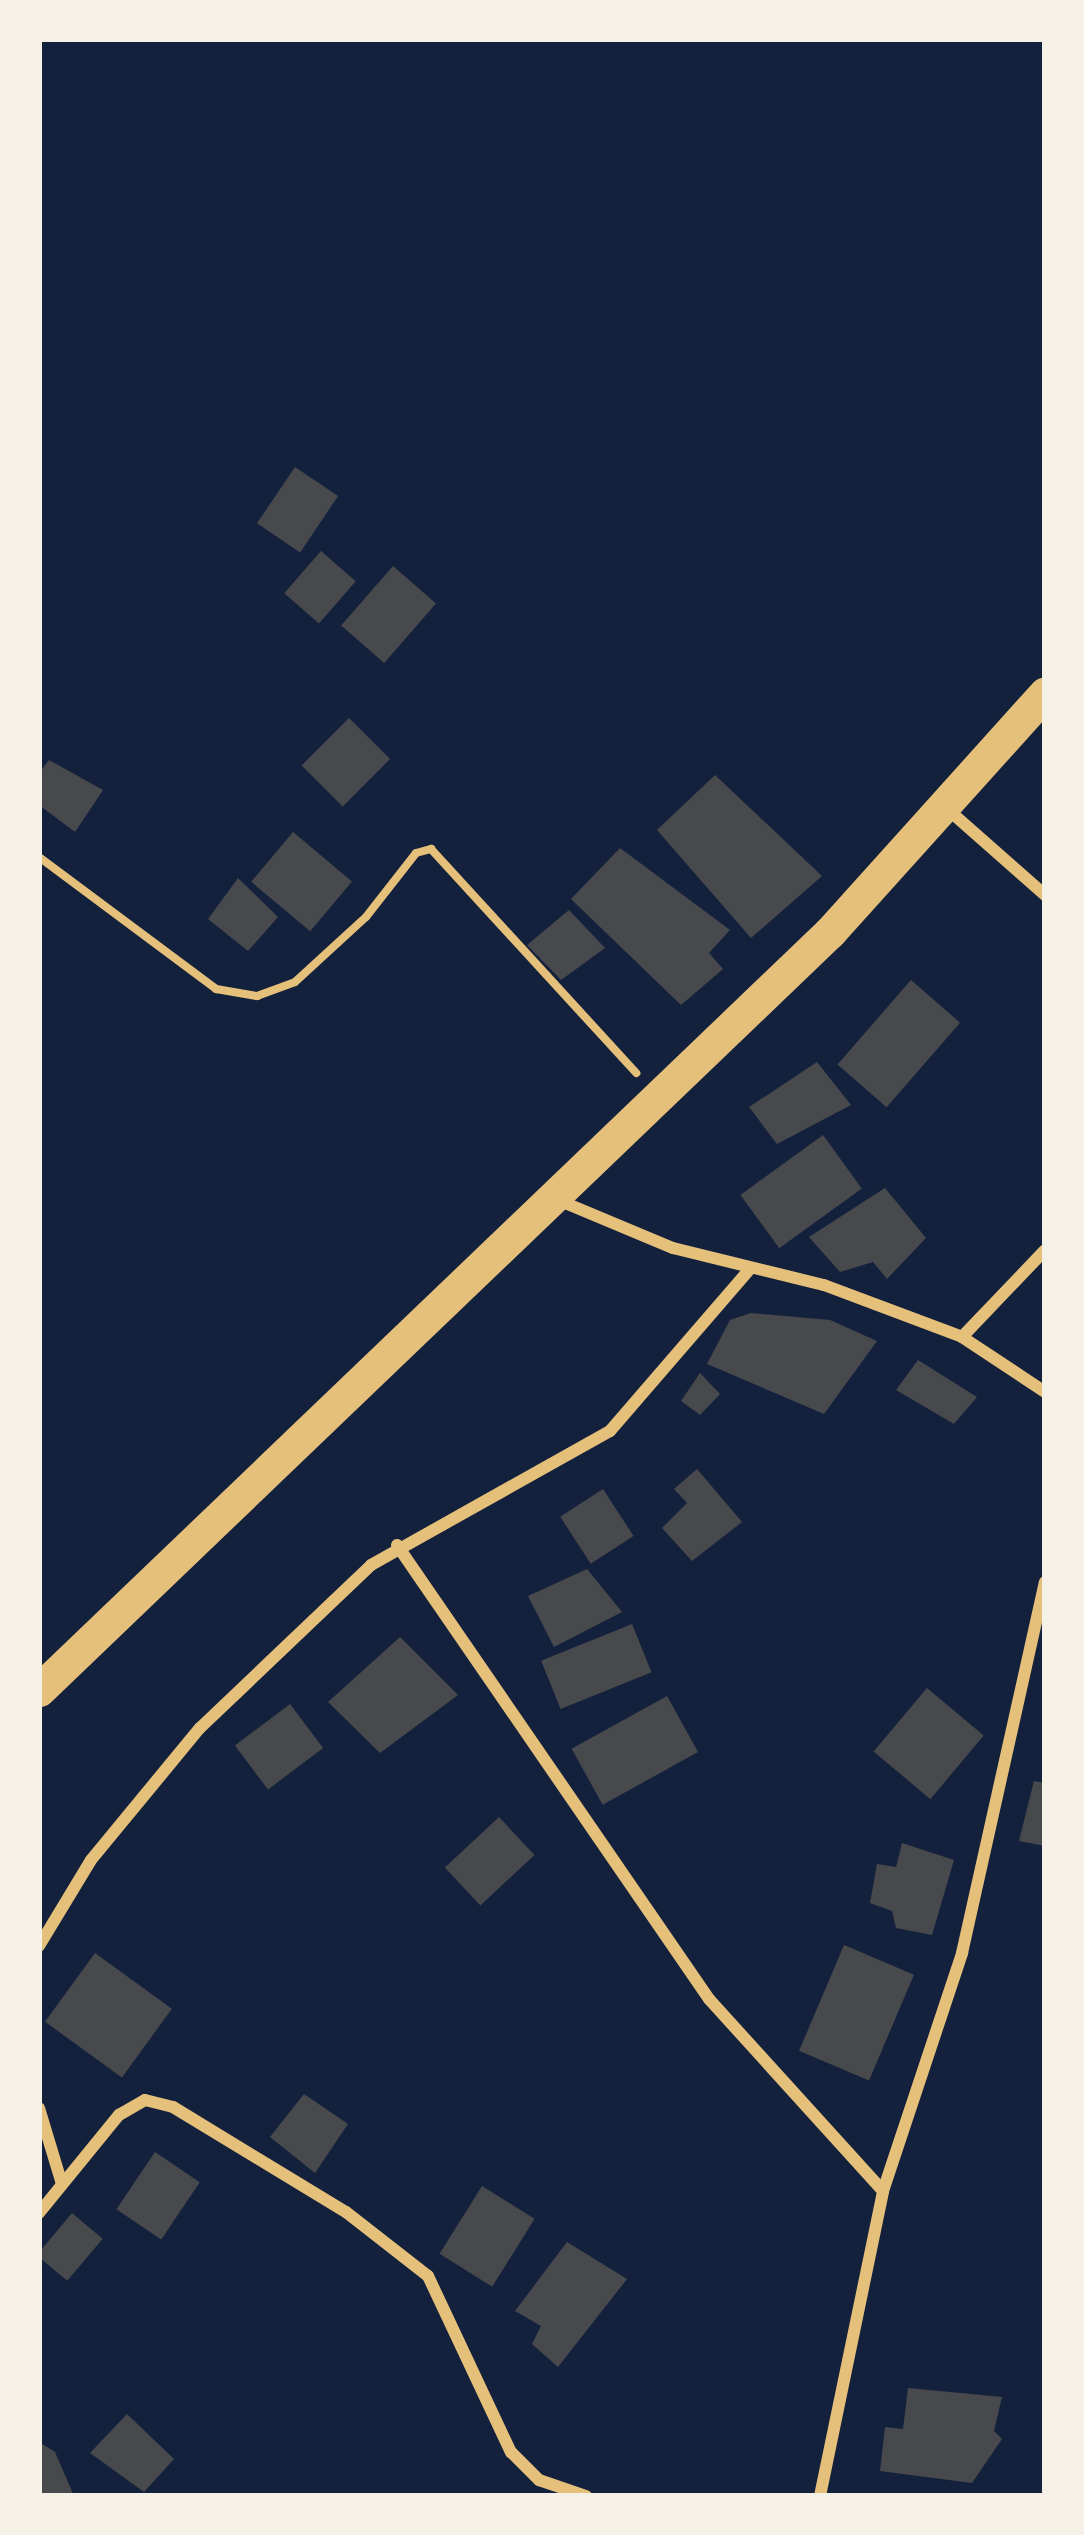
<!DOCTYPE html>
<style>
body{margin:0}
#map{position:relative;width:1084px;height:2535px;overflow:hidden;background:#14213d;font-family:"DejaVu Sans",sans-serif}
div>[style]{position:absolute}
[style*='--x']{left:calc(var(--x)*1px);top:calc(var(--y)*1px);width:calc(var(--w)*1px);rotate:calc(var(--a)*1deg)}
.building>*{inset:0;background:#48494c;transform-origin:0 0}
.path>*{height:8px;margin:-4px;padding:0 4px;transform-origin:4px;border-radius:4px;background:#e5c07b}
.minor>*{height:12px;margin:-6px;padding:0 6px;transform-origin:6px;border-radius:6px;background:#e5c07b}
.trunk>*{height:33px;margin:-16.5px;padding:0 16.5px;transform-origin:16.5px;border-radius:16.5px;background:#e5c07b}
span{translate:-50% -50%;white-space:nowrap;text-align:center;line-height:1.15;-webkit-text-stroke:10px #f6f1e7;paint-order:stroke}
.frame{position:absolute;inset:0;border:42px solid #f6f1e7;pointer-events:none}
</style>
<div id="map">
<div class="building">
<div style="left:295px;top:467px;width:52px;height:68px;rotate:34deg"></div>
<div style="left:321px;top:551px;width:46px;height:56px;rotate:41deg"></div>
<div style="left:393px;top:566px;width:57px;height:79px;rotate:41deg"></div>
<div style="left:349px;top:718px;width:58px;height:67px;rotate:45deg"></div>
<div style="clip-path:polygon(49px 760px,103px 790px,75px 832px,39px 805px,39px 773px)"></div>
<div style="clip-path:polygon(715px 775px,822px 876px,751px 938px,657px 830px)"></div>
<div style="left:293px;top:832px;width:77px;height:65px;rotate:40deg"></div>
<div style="clip-path:polygon(620px 848px,730px 930px,709px 953px,723px 969px,681px 1005px,571px 899px)"></div>
<div style="clip-path:polygon(238px 878px,278px 917px,248px 951px,208px 919px)"></div>
<div style="clip-path:polygon(569px 910px,605px 948px,561px 980px,527px 945px)"></div>
<div style="left:911px;top:980px;width:65px;height:112px;rotate:41deg"></div>
<div style="clip-path:polygon(817px 1062px,851px 1105px,777px 1144px,749px 1107px)"></div>
<div style="left:823px;top:1135px;width:66px;height:102px;rotate:54deg"></div>
<div style="clip-path:polygon(885px 1188px,926px 1238px,887px 1279px,873px 1262px,840px 1272px,809px 1237px)"></div>
<div style="clip-path:polygon(751px 1313px,830px 1320px,877px 1341px,824px 1414px,707px 1364px,730px 1320px)"></div>
<div style="clip-path:polygon(918px 1360px,977px 1397px,954px 1424px,896px 1390px)"></div>
<div style="clip-path:polygon(700px 1373px,720px 1394px,700px 1415px,681px 1401px)"></div>
<div style="clip-path:polygon(697px 1469px,742px 1522px,692px 1561px,662px 1528px,687px 1503px,674px 1489px)"></div>
<div style="left:603px;top:1489px;width:56px;height:51px;rotate:57deg"></div>
<div style="clip-path:polygon(587px 1569px,622px 1612px,554px 1647px,528px 1596px)"></div>
<div style="left:632px;top:1624px;width:52px;height:98px;rotate:68deg"></div>
<div style="clip-path:polygon(400px 1637px,458px 1695px,380px 1753px,328px 1702px)"></div>
<div style="left:927px;top:1688px;width:74px;height:83px;rotate:40deg"></div>
<div style="left:667px;top:1696px;width:64px;height:109px;rotate:61deg"></div>
<div style="left:290px;top:1704px;width:55px;height:69px;rotate:53deg"></div>
<div style="clip-path:polygon(1034px 1781px,1045px 1783px,1045px 1846px,1019px 1841px)"></div>
<div style="left:499px;top:1817px;width:52px;height:74px;rotate:47deg"></div>
<div style="clip-path:polygon(902px 1843px,954px 1860px,932px 1935px,896px 1928px,892px 1911px,870px 1903px,877px 1864px,896px 1867px)"></div>
<div style="left:844px;top:1945px;width:76px;height:115px;rotate:23deg"></div>
<div style="left:95px;top:1953px;width:95px;height:85px;rotate:36deg"></div>
<div style="clip-path:polygon(304px 2094px,348px 2124px,315px 2173px,270px 2137px)"></div>
<div style="left:155px;top:2152px;width:54px;height:69px;rotate:34deg"></div>
<div style="left:482px;top:2186px;width:62px;height:80px;rotate:32deg"></div>
<div style="left:72px;top:2213px;width:40px;height:55px;rotate:40deg"></div>
<div style="clip-path:polygon(567px 2242px,627px 2279px,558px 2367px,532px 2344px,541px 2326px,515px 2311px)"></div>
<div style="clip-path:polygon(908px 2388px,1002px 2397px,994px 2431px,1002px 2439px,972px 2483px,880px 2471px,885px 2427px,903px 2429px)"></div>
<div style="clip-path:polygon(127px 2414px,174px 2459px,144px 2492px,90px 2453px)"></div>
<div style="clip-path:polygon(39px 2442px,55px 2452px,74px 2496px,39px 2496px)"></div>
</div>
<div class="path">
<div style="--x:39;--y:857;--w:221;--a:36.7"></div>
<div style="--x:216;--y:989;--w:42;--a:9.7"></div>
<div style="--x:257;--y:996;--w:40;--a:-20.2"></div>
<div style="--x:295;--y:982;--w:96;--a:-42.5"></div>
<div style="--x:366;--y:917;--w:81;--a:-52"></div>
<div style="--x:416;--y:853;--w:16;--a:-15"></div>
<div style="--x:431;--y:849;--w:304;--a:47.5"></div>
</div>
<div class="minor">
<div style="--x:944;--y:806;--w:135;--a:41.4"></div>
<div style="--x:558;--y:1200;--w:125;--a:22.7"></div>
<div style="--x:673;--y:1248;--w:155;--a:13.8"></div>
<div style="--x:824;--y:1285;--w:147;--a:20.6"></div>
<div style="--x:962;--y:1337;--w:100;--a:33.5"></div>
<div style="--x:962;--y:1337;--w:120;--a:-46.3"></div>
<div style="--x:397;--y:1545;--w:551;--a:55.5"></div>
<div style="--x:709;--y:1999;--w:259;--a:47.8"></div>
<div style="--x:39;--y:1946;--w:100;--a:-58.8"></div>
<div style="--x:91;--y:1860;--w:171;--a:-50.5"></div>
<div style="--x:200;--y:1728;--w:236;--a:-43.6"></div>
<div style="--x:371;--y:1565;--w:274;--a:-29.3"></div>
<div style="--x:610;--y:1431;--w:214;--a:-49.2"></div>
<div style="--x:39;--y:2108;--w:79;--a:73.2"></div>
<div style="--x:39;--y:2213;--w:127;--a:-50.8"></div>
<div style="--x:119;--y:2115;--w:30;--a:-30"></div>
<div style="--x:145;--y:2100;--w:29;--a:14"></div>
<div style="--x:173;--y:2107;--w:202;--a:31.3"></div>
<div style="--x:346;--y:2212;--w:104;--a:38"></div>
<div style="--x:428;--y:2276;--w:195;--a:64.8"></div>
<div style="--x:511;--y:2452;--w:40;--a:45"></div>
<div style="--x:539;--y:2480;--w:50;--a:18.8"></div>
<div style="--x:820;--y:2496;--w:311;--a:-78.3"></div>
<div style="--x:883;--y:2191;--w:251;--a:-71.6"></div>
<div style="--x:962;--y:1953;--w:380;--a:-77.4"></div>
</div>
<div class="trunk">
<div style="--x:39;--y:1690;--w:1096;--a:-43.78"></div>
<div style="--x:830;--y:932;--w:321;--a:-48"></div>
</div>
<div class="frame"></div>
</div>
